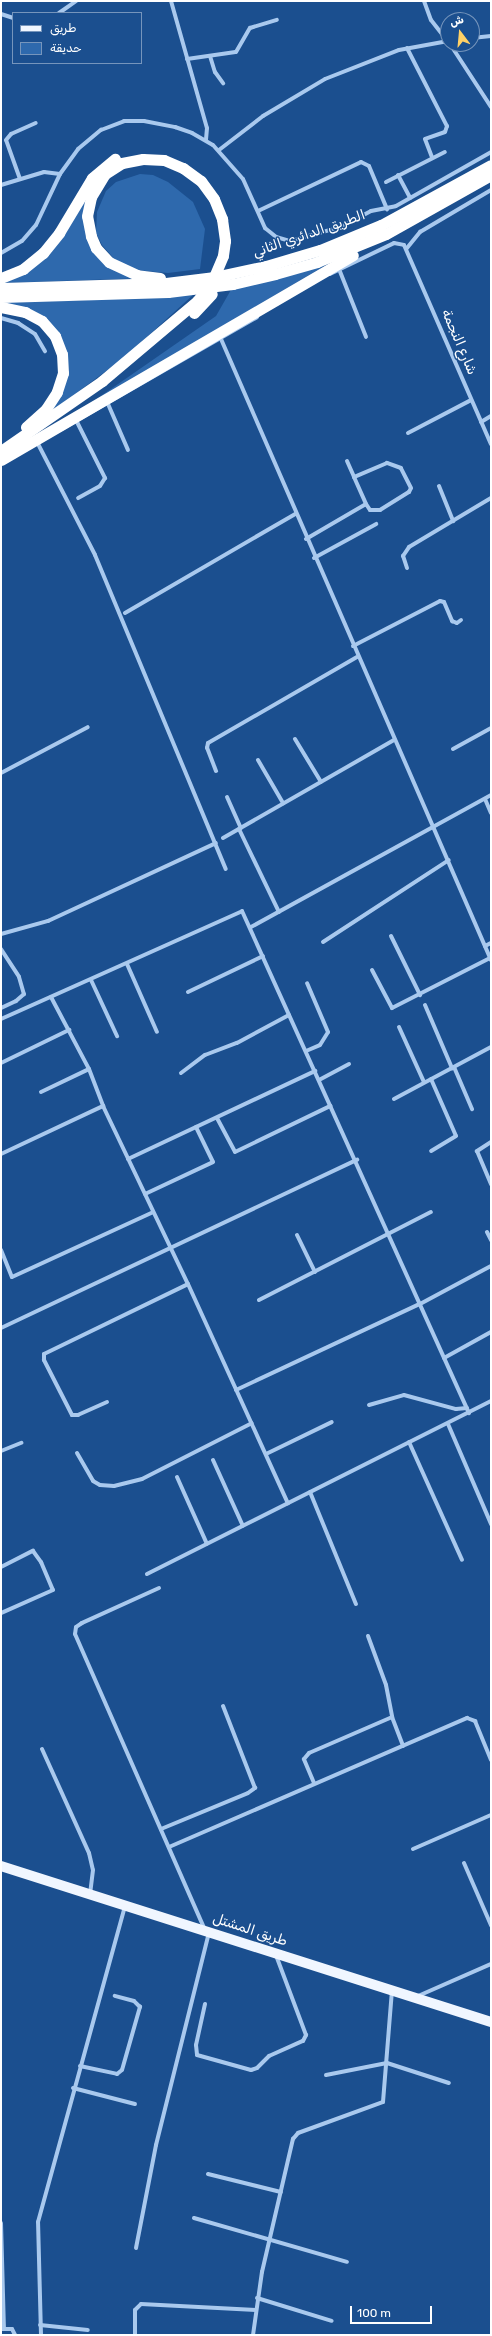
<!DOCTYPE html>
<meta charset="utf-8">
<style>
body{margin:0}
#map{position:relative;width:492px;height:2336px;overflow:hidden;background:#1b4f8f;font-family:Rubik,Vazirmatn,sans-serif}
div>[style]{position:absolute}
[style*='--x']{left:calc(var(--x)*1px);top:calc(var(--y)*1px);width:calc(var(--w)*1px);rotate:calc(var(--a)*1deg)}
.green>*{inset:0;background:#2e69ad}
.street>*{height:4px;margin:-2px;padding:0 2px;transform-origin:2px;border-radius:2px;background:#a9c9ee}
.primary>*{height:10px;margin:-5px;padding:0 5px;transform-origin:5px;border-radius:5px;background:#f0f6ff}
.highway>*{height:11px;margin:-5.5px;padding:0 5.5px;transform-origin:5.5px;border-radius:5.5px;background:#fff}
.highway-bridge>*{height:11px;margin:-5.5px;padding:0 5.5px;transform-origin:5.5px;border-radius:5.5px;background:#fff}
span{translate:-50% -50%;white-space:nowrap;text-align:center;line-height:1.15;-webkit-text-stroke:3px #1b4f8f;paint-order:stroke}
.street-label{font-size:14px;color:#fff}
.frame{position:absolute;inset:0;border:2px solid #fff;pointer-events:none}
.legend{position:absolute;left:12px;top:12px;width:130px;height:52px;box-sizing:border-box;background:#1b4f8f;border:1px solid #7695bc;margin:0;padding:5px 7px;list-style:none;font-size:12px;color:#fff}
.legend li{display:flex;align-items:center;gap:8px;height:20px}
.legend b{width:20px;border:1px solid #7695bc}
.north{position:absolute;left:440px;top:12px;width:40px;height:40px;box-sizing:border-box;background:#1b4f8f;border:1px solid #7695bc;border-radius:50%;rotate:344deg;font-size:11px;font-weight:700;line-height:16px;text-align:center;color:#fff}
.north::after{content:'';display:block;margin:auto;width:14px;height:18px;background:#ffd166;clip-path:polygon(50% 0,100% 100%,50% 72%,0 100%)}
.scale{position:absolute;left:350px;top:2306px;width:82px;height:18px;box-sizing:border-box;border:2px solid #fff;border-top:0;padding-left:5px;font-size:12px;line-height:14px;white-space:nowrap;color:#fff;-webkit-text-stroke:3px #1b4f8f;paint-order:stroke}
</style>
<div id="map">
<div class="green">
<div style="clip-path:polygon(140px 174px,153px 175px,168px 182px,193px 202px,205px 229px,200px 269px,168px 273px,135px 270px,116px 261px,102px 245px,96px 233px,97px 212px,106px 191px,116px 182px)"></div>
<div style="clip-path:polygon(86px 200px,91px 245px,147px 278px,1px 283px,18px 274px,74px 216px)"></div>
<div style="clip-path:polygon(331px 262px,85px 407px,216px 316px,232px 288px)"></div>
<div style="clip-path:polygon(194px 294px,125px 357px,33px 425px,58px 396px,60px 339px,1px 300px,72px 301px)"></div>
</div>
<div class="street">
<div style="--x:171;--y:1;--w:132;--a:74.2"></div>
<div style="--x:207;--y:128;--w:12;--a:95"></div>
<div style="--x:424;--y:1;--w:20;--a:70"></div>
<div style="--x:431;--y:20;--w:28;--a:52"></div>
<div style="--x:59;--y:13;--w:21;--a:-35"></div>
<div style="--x:1;--y:14;--w:13;--a:18"></div>
<div style="--x:472;--y:38;--w:19;--a:-6"></div>
<div style="--x:450;--y:44;--w:75;--a:56.9"></div>
<div style="--x:407;--y:48;--w:88;--a:62.9"></div>
<div style="--x:447;--y:126;--w:6;--a:108"></div>
<div style="--x:445;--y:132;--w:21;--a:161"></div>
<div style="--x:425;--y:139;--w:19;--a:69"></div>
<div style="--x:210;--y:56;--w:17;--a:73"></div>
<div style="--x:215;--y:72;--w:14;--a:54"></div>
<div style="--x:187;--y:59;--w:49;--a:-8.1"></div>
<div style="--x:236;--y:52;--w:28;--a:-60"></div>
<div style="--x:250;--y:28;--w:28;--a:-17"></div>
<div style="--x:219;--y:150;--w:56;--a:-37.7"></div>
<div style="--x:263;--y:116;--w:72;--a:-30.8"></div>
<div style="--x:325;--y:79;--w:79;--a:-21.4"></div>
<div style="--x:399;--y:50;--w:50;--a:-10.4"></div>
<div style="--x:398;--y:175;--w:26;--a:62"></div>
<div style="--x:20;--y:179;--w:41;--a:-109.7"></div>
<div style="--x:6;--y:140;--w:8;--a:-50"></div>
<div style="--x:11;--y:134;--w:27;--a:-24"></div>
<div style="--x:386;--y:182;--w:66;--a:-27"></div>
<div style="--x:1;--y:185;--w:45;--a:-16.8"></div>
<div style="--x:44;--y:172;--w:16;--a:7"></div>
<div style="--x:258;--y:211;--w:114;--a:-25.4"></div>
<div style="--x:361;--y:162;--w:9;--a:27"></div>
<div style="--x:369;--y:166;--w:47;--a:67.3"></div>
<div style="--x:407;--y:248;--w:21;--a:-51"></div>
<div style="--x:420;--y:232;--w:82;--a:-30.6"></div>
<div style="--x:1;--y:253;--w:24;--a:-30"></div>
<div style="--x:22;--y:241;--w:21;--a:-49"></div>
<div style="--x:36;--y:225;--w:56;--a:-64.8"></div>
<div style="--x:60;--y:174;--w:31;--a:-54"></div>
<div style="--x:78;--y:149;--w:30;--a:-40"></div>
<div style="--x:101;--y:130;--w:25;--a:-21"></div>
<div style="--x:124;--y:121;--w:20;--a:0"></div>
<div style="--x:144;--y:121;--w:32;--a:11"></div>
<div style="--x:175;--y:127;--w:18;--a:19"></div>
<div style="--x:192;--y:133;--w:24;--a:30"></div>
<div style="--x:213;--y:145;--w:45;--a:48.6"></div>
<div style="--x:243;--y:179;--w:54;--a:65.8"></div>
<div style="--x:265;--y:228;--w:14;--a:39"></div>
<div style="--x:276;--y:237;--w:15;--a:16"></div>
<div style="--x:290;--y:241;--w:53;--a:-15.4"></div>
<div style="--x:341;--y:227;--w:34;--a:-28"></div>
<div style="--x:371;--y:211;--w:25;--a:-11"></div>
<div style="--x:396;--y:206;--w:109;--a:-29.6"></div>
<div style="--x:339;--y:269;--w:73;--a:68.3"></div>
<div style="--x:330;--y:274;--w:71;--a:-25.8"></div>
<div style="--x:394;--y:243;--w:10;--a:11"></div>
<div style="--x:404;--y:245;--w:217;--a:66.4"></div>
<div style="--x:1;--y:318;--w:18;--a:16"></div>
<div style="--x:18;--y:323;--w:20;--a:33"></div>
<div style="--x:35;--y:334;--w:20;--a:60"></div>
<div style="--x:221;--y:339;--w:677;--a:66.5"></div>
<div style="--x:108;--y:404;--w:50;--a:66.5"></div>
<div style="--x:77;--y:422;--w:63;--a:63.4"></div>
<div style="--x:105;--y:478;--w:9;--a:122"></div>
<div style="--x:100;--y:486;--w:25;--a:151"></div>
<div style="--x:481;--y:422;--w:12;--a:-31"></div>
<div style="--x:60;--y:430;--w:227;--a:-29.8"></div>
<div style="--x:408;--y:433;--w:71;--a:-27.6"></div>
<div style="--x:36;--y:440;--w:129;--a:62.8"></div>
<div style="--x:95;--y:555;--w:340;--a:67.4"></div>
<div style="--x:347;--y:461;--w:17;--a:66"></div>
<div style="--x:354;--y:477;--w:30;--a:66"></div>
<div style="--x:366;--y:504;--w:7;--a:56"></div>
<div style="--x:370;--y:510;--w:10;--a:0"></div>
<div style="--x:380;--y:510;--w:34;--a:-32"></div>
<div style="--x:409;--y:492;--w:4;--a:-63"></div>
<div style="--x:411;--y:488;--w:22;--a:-117"></div>
<div style="--x:401;--y:468;--w:15;--a:-160"></div>
<div style="--x:387;--y:463;--w:36;--a:157"></div>
<div style="--x:439;--y:486;--w:38;--a:68"></div>
<div style="--x:306;--y:539;--w:69;--a:-30.3"></div>
<div style="--x:314;--y:558;--w:71;--a:-28.7"></div>
<div style="--x:407;--y:568;--w:13;--a:-108"></div>
<div style="--x:403;--y:556;--w:11;--a:-56"></div>
<div style="--x:409;--y:547;--w:96;--a:-30.9"></div>
<div style="--x:125;--y:613;--w:197;--a:-30.2"></div>
<div style="--x:353;--y:646;--w:98;--a:-27.3"></div>
<div style="--x:440;--y:601;--w:4;--a:14"></div>
<div style="--x:444;--y:602;--w:21;--a:67"></div>
<div style="--x:452;--y:621;--w:5;--a:22"></div>
<div style="--x:457;--y:623;--w:5;--a:-37"></div>
<div style="--x:295;--y:739;--w:50;--a:58.8"></div>
<div style="--x:453;--y:749;--w:43;--a:-28.9"></div>
<div style="--x:258;--y:760;--w:50;--a:59.8"></div>
<div style="--x:216;--y:771;--w:25;--a:-111"></div>
<div style="--x:207;--y:748;--w:5;--a:-79"></div>
<div style="--x:208;--y:743;--w:172;--a:-30"></div>
<div style="--x:1;--y:773;--w:98;--a:-27.9"></div>
<div style="--x:227;--y:797;--w:34;--a:66"></div>
<div style="--x:485;--y:799;--w:15;--a:67"></div>
<div style="--x:239;--y:829;--w:92;--a:64.3"></div>
<div style="--x:223;--y:838;--w:197;--a:-29.8"></div>
<div style="--x:251;--y:927;--w:274;--a:-28.8"></div>
<div style="--x:1;--y:934;--w:49;--a:-15.5"></div>
<div style="--x:48;--y:921;--w:185;--a:-24.9"></div>
<div style="--x:391;--y:936;--w:66;--a:63.8"></div>
<div style="--x:323;--y:942;--w:150;--a:-33.1"></div>
<div style="--x:485;--y:946;--w:7;--a:-27"></div>
<div style="--x:1;--y:949;--w:33;--a:57"></div>
<div style="--x:19;--y:977;--w:18;--a:74"></div>
<div style="--x:24;--y:994;--w:11;--a:139"></div>
<div style="--x:16;--y:1001;--w:17;--a:155"></div>
<div style="--x:127;--y:964;--w:74;--a:66.2"></div>
<div style="--x:372;--y:970;--w:43;--a:62.2"></div>
<div style="--x:392;--y:1008;--w:110;--a:-27"></div>
<div style="--x:91;--y:980;--w:62;--a:65.1"></div>
<div style="--x:188;--y:992;--w:83;--a:-25.6"></div>
<div style="--x:51;--y:997;--w:81;--a:62.2"></div>
<div style="--x:89;--y:1069;--w:40;--a:69"></div>
<div style="--x:103;--y:1106;--w:197;--a:64.5"></div>
<div style="--x:188;--y:1284;--w:241;--a:65.5"></div>
<div style="--x:425;--y:1005;--w:69;--a:66.8"></div>
<div style="--x:1;--y:1019;--w:264;--a:-24.1"></div>
<div style="--x:242;--y:911;--w:551;--a:65.67"></div>
<div style="--x:399;--y:1027;--w:60;--a:65.6"></div>
<div style="--x:306;--y:1051;--w:15;--a:-23"></div>
<div style="--x:320;--y:1045;--w:15;--a:-58"></div>
<div style="--x:328;--y:1032;--w:53;--a:-113.2"></div>
<div style="--x:1;--y:1063;--w:76;--a:-25.9"></div>
<div style="--x:454;--y:1067;--w:46;--a:66.8"></div>
<div style="--x:181;--y:1073;--w:30;--a:-37"></div>
<div style="--x:205;--y:1055;--w:34;--a:-21"></div>
<div style="--x:237;--y:1043;--w:59;--a:-28.3"></div>
<div style="--x:431;--y:1079;--w:62;--a:66.3"></div>
<div style="--x:456;--y:1136;--w:29;--a:149"></div>
<div style="--x:319;--y:1080;--w:34;--a:-28"></div>
<div style="--x:41;--y:1092;--w:53;--a:-25.6"></div>
<div style="--x:394;--y:1099;--w:110;--a:-28.2"></div>
<div style="--x:217;--y:1118;--w:38;--a:62"></div>
<div style="--x:235;--y:1152;--w:106;--a:-25.8"></div>
<div style="--x:491;--y:1142;--w:17;--a:147"></div>
<div style="--x:477;--y:1151;--w:36;--a:67"></div>
<div style="--x:1;--y:1154;--w:113;--a:-25.2"></div>
<div style="--x:128;--y:1159;--w:207;--a:-25.2"></div>
<div style="--x:145;--y:1194;--w:75;--a:-25.2"></div>
<div style="--x:213;--y:1162;--w:39;--a:-116"></div>
<div style="--x:487;--y:1232;--w:9;--a:63"></div>
<div style="--x:297;--y:1235;--w:41;--a:64.1"></div>
<div style="--x:1;--y:1250;--w:29;--a:68"></div>
<div style="--x:12;--y:1277;--w:155;--a:-24.7"></div>
<div style="--x:259;--y:1300;--w:193;--a:-27.1"></div>
<div style="--x:1;--y:1328;--w:394;--a:-25.3"></div>
<div style="--x:444;--y:1358;--w:54;--a:-29"></div>
<div style="--x:236;--y:1390;--w:203;--a:-25.1"></div>
<div style="--x:420;--y:1304;--w:81;--a:-28.2"></div>
<div style="--x:107;--y:1402;--w:32;--a:156"></div>
<div style="--x:78;--y:1415;--w:6;--a:180"></div>
<div style="--x:72;--y:1415;--w:62;--a:-117"></div>
<div style="--x:44;--y:1360;--w:6;--a:-90"></div>
<div style="--x:44;--y:1354;--w:160;--a:-25.9"></div>
<div style="--x:369;--y:1405;--w:36;--a:-16"></div>
<div style="--x:404;--y:1395;--w:54;--a:15.1"></div>
<div style="--x:456;--y:1409;--w:11;--a:-5"></div>
<div style="--x:448;--y:1424;--w:109;--a:66.7"></div>
<div style="--x:409;--y:1442;--w:129;--a:65.8"></div>
<div style="--x:1;--y:1451;--w:22;--a:-22"></div>
<div style="--x:77;--y:1453;--w:32;--a:60"></div>
<div style="--x:93;--y:1481;--w:8;--a:30"></div>
<div style="--x:100;--y:1485;--w:14;--a:4"></div>
<div style="--x:114;--y:1486;--w:29;--a:-14"></div>
<div style="--x:142;--y:1479;--w:123;--a:-27"></div>
<div style="--x:266;--y:1454;--w:73;--a:-25.9"></div>
<div style="--x:213;--y:1460;--w:72;--a:65.6"></div>
<div style="--x:177;--y:1477;--w:73;--a:65.9"></div>
<div style="--x:310;--y:1492;--w:121;--a:67.7"></div>
<div style="--x:1;--y:1567;--w:36;--a:-27"></div>
<div style="--x:33;--y:1551;--w:14;--a:54"></div>
<div style="--x:41;--y:1562;--w:30;--a:67"></div>
<div style="--x:53;--y:1590;--w:57;--a:156.1"></div>
<div style="--x:147;--y:1574;--w:385;--a:-26.7"></div>
<div style="--x:159;--y:1588;--w:85;--a:155.6"></div>
<div style="--x:82;--y:1623;--w:7;--a:146"></div>
<div style="--x:76;--y:1627;--w:7;--a:98"></div>
<div style="--x:75;--y:1634;--w:321;--a:66.3"></div>
<div style="--x:368;--y:1636;--w:52;--a:69.8"></div>
<div style="--x:386;--y:1685;--w:33;--a:79"></div>
<div style="--x:392;--y:1717;--w:31;--a:69"></div>
<div style="--x:42;--y:1749;--w:114;--a:65.7"></div>
<div style="--x:89;--y:1853;--w:17;--a:77"></div>
<div style="--x:93;--y:1870;--w:23;--a:97"></div>
<div style="--x:314;--y:1783;--w:26;--a:-113"></div>
<div style="--x:304;--y:1759;--w:8;--a:-50"></div>
<div style="--x:309;--y:1753;--w:90;--a:-23.4"></div>
<div style="--x:161;--y:1829;--w:94;--a:-22.5"></div>
<div style="--x:248;--y:1793;--w:9;--a:-36"></div>
<div style="--x:255;--y:1788;--w:88;--a:-111.3"></div>
<div style="--x:169;--y:1847;--w:325;--a:-23.4"></div>
<div style="--x:467;--y:1718;--w:9;--a:21"></div>
<div style="--x:475;--y:1721;--w:42;--a:67.7"></div>
<div style="--x:413;--y:1849;--w:85;--a:-23.6"></div>
<div style="--x:464;--y:1863;--w:68;--a:66.5"></div>
<div style="--x:418;--y:1996;--w:80;--a:-23.7"></div>
<div style="--x:205;--y:2004;--w:42;--a:102.4"></div>
<div style="--x:196;--y:2045;--w:10;--a:84"></div>
<div style="--x:197;--y:2055;--w:56;--a:15.5"></div>
<div style="--x:251;--y:2070;--w:6;--a:-18"></div>
<div style="--x:257;--y:2068;--w:17;--a:-45"></div>
<div style="--x:269;--y:2056;--w:37;--a:-24"></div>
<div style="--x:303;--y:2041;--w:7;--a:-63"></div>
<div style="--x:306;--y:2035;--w:85;--a:-110.6"></div>
<div style="--x:80;--y:2066;--w:38;--a:12"></div>
<div style="--x:117;--y:2074;--w:6;--a:-39"></div>
<div style="--x:122;--y:2070;--w:66;--a:-74.1"></div>
<div style="--x:140;--y:2007;--w:8;--a:-135"></div>
<div style="--x:134;--y:2001;--w:20;--a:-165"></div>
<div style="--x:326;--y:2075;--w:62;--a:-11.1"></div>
<div style="--x:387;--y:2063;--w:65;--a:17.9"></div>
<div style="--x:73;--y:2088;--w:64;--a:14.5"></div>
<div style="--x:208;--y:2174;--w:75;--a:13.9"></div>
<div style="--x:194;--y:2218;--w:159;--a:16"></div>
<div style="--x:1;--y:2223;--w:106;--a:88.4"></div>
<div style="--x:136;--y:2248;--w:105;--a:-79"></div>
<div style="--x:156;--y:2145;--w:219;--a:-76"></div>
<div style="--x:257;--y:2298;--w:78;--a:17"></div>
<div style="--x:40;--y:2325;--w:48;--a:5.9"></div>
<div style="--x:1;--y:2329;--w:11;--a:0"></div>
<div style="--x:12;--y:2329;--w:7;--a:63"></div>
<div style="--x:41;--y:2335;--w:113;--a:-91.5"></div>
<div style="--x:38;--y:2222;--w:328;--a:-74.6"></div>
<div style="--x:135;--y:2335;--w:25;--a:-90"></div>
<div style="--x:135;--y:2310;--w:8;--a:-45"></div>
<div style="--x:141;--y:2304;--w:115;--a:3"></div>
<div style="--x:253;--y:2335;--w:64;--a:-81.9"></div>
<div style="--x:262;--y:2272;--w:137;--a:-76.9"></div>
<div style="--x:293;--y:2139;--w:8;--a:-50"></div>
<div style="--x:298;--y:2133;--w:90;--a:-20"></div>
<div style="--x:383;--y:2102;--w:111;--a:-85.4"></div>
</div>
<div class="primary">
<div style="--x:1;--y:1866;--w:514;--a:17.66"></div>
</div>
<div class="highway">
<div style="--x:1;--y:278;--w:24;--a:-22"></div>
<div style="--x:23;--y:269;--w:26;--a:-39"></div>
<div style="--x:43;--y:253;--w:26;--a:-51"></div>
<div style="--x:59;--y:233;--w:64;--a:-59"></div>
<div style="--x:92;--y:178;--w:30;--a:-40"></div>
<div style="--x:160;--y:278;--w:23;--a:-173"></div>
<div style="--x:137;--y:275;--w:31;--a:-155"></div>
<div style="--x:109;--y:262;--w:19;--a:-133"></div>
<div style="--x:96;--y:248;--w:13;--a:-113"></div>
<div style="--x:91;--y:236;--w:20;--a:-101"></div>
<div style="--x:87;--y:216;--w:19;--a:-78"></div>
<div style="--x:91;--y:197;--w:27;--a:-59"></div>
<div style="--x:105;--y:174;--w:20;--a:-33"></div>
<div style="--x:122;--y:163;--w:21;--a:-11"></div>
<div style="--x:143;--y:159;--w:21;--a:3"></div>
<div style="--x:164;--y:160;--w:21;--a:23"></div>
<div style="--x:183;--y:168;--w:22;--a:36"></div>
<div style="--x:201;--y:181;--w:22;--a:54"></div>
<div style="--x:214;--y:199;--w:22;--a:68"></div>
<div style="--x:222;--y:219;--w:22;--a:82"></div>
<div style="--x:225;--y:241;--w:15;--a:98"></div>
<div style="--x:1;--y:288;--w:165;--a:-1.7"></div>
<div style="--x:166;--y:283;--w:49;--a:-7"></div>
<div style="--x:215;--y:277;--w:52;--a:-12.2"></div>
<div style="--x:266;--y:266;--w:56;--a:-16.5"></div>
<div style="--x:320;--y:250;--w:66;--a:-22.3"></div>
<div style="--x:381;--y:225;--w:125;--a:-28.6"></div>
<div style="--x:1;--y:297;--w:167;--a:-1.7"></div>
<div style="--x:168;--y:292;--w:65;--a:-7"></div>
<div style="--x:233;--y:284;--w:43;--a:-13.4"></div>
<div style="--x:275;--y:274;--w:44;--a:-15.9"></div>
<div style="--x:317;--y:262;--w:74;--a:-22.1"></div>
<div style="--x:386;--y:234;--w:120;--a:-29.3"></div>
<div style="--x:1;--y:307;--w:25;--a:12"></div>
<div style="--x:25;--y:312;--w:19;--a:28"></div>
<div style="--x:42;--y:321;--w:20;--a:49"></div>
<div style="--x:55;--y:336;--w:19;--a:69"></div>
<div style="--x:62;--y:354;--w:19;--a:87"></div>
<div style="--x:63;--y:373;--w:20;--a:108"></div>
<div style="--x:57;--y:392;--w:20;--a:123"></div>
<div style="--x:46;--y:409;--w:27;--a:138"></div>
<div style="--x:194;--y:313;--w:26;--a:-47"></div>
<div style="--x:1;--y:451;--w:123;--a:-34.7"></div>
<div style="--x:102;--y:381;--w:124;--a:-40.1"></div>
<div style="--x:1;--y:460;--w:407;--a:-30.2"></div>
</div>
<div class="highway-bridge">
<div style="--x:197;--y:301;--w:22;--a:-51"></div>
<div style="--x:211;--y:284;--w:30;--a:-67"></div>
</div>
<div class="street-label">
<span style="left:309px;top:234px;rotate:-19deg">الطريق الدائري الثاني</span>
<span style="left:459px;top:342px;rotate:67deg">شارع النجمة</span>
<span style="left:250px;top:1930px;rotate:18deg">طريق المشتل</span>
</div>
<div class="frame"></div>
<ul class="legend">
<li><b style="height:5px;background:#f0f6ff"></b>طريق</li>
<li><b style="height:11px;background:#2e69ad"></b>حديقة</li>
</ul>
<div class="north">ش</div>
<div class="scale">100 m</div>
</div>
